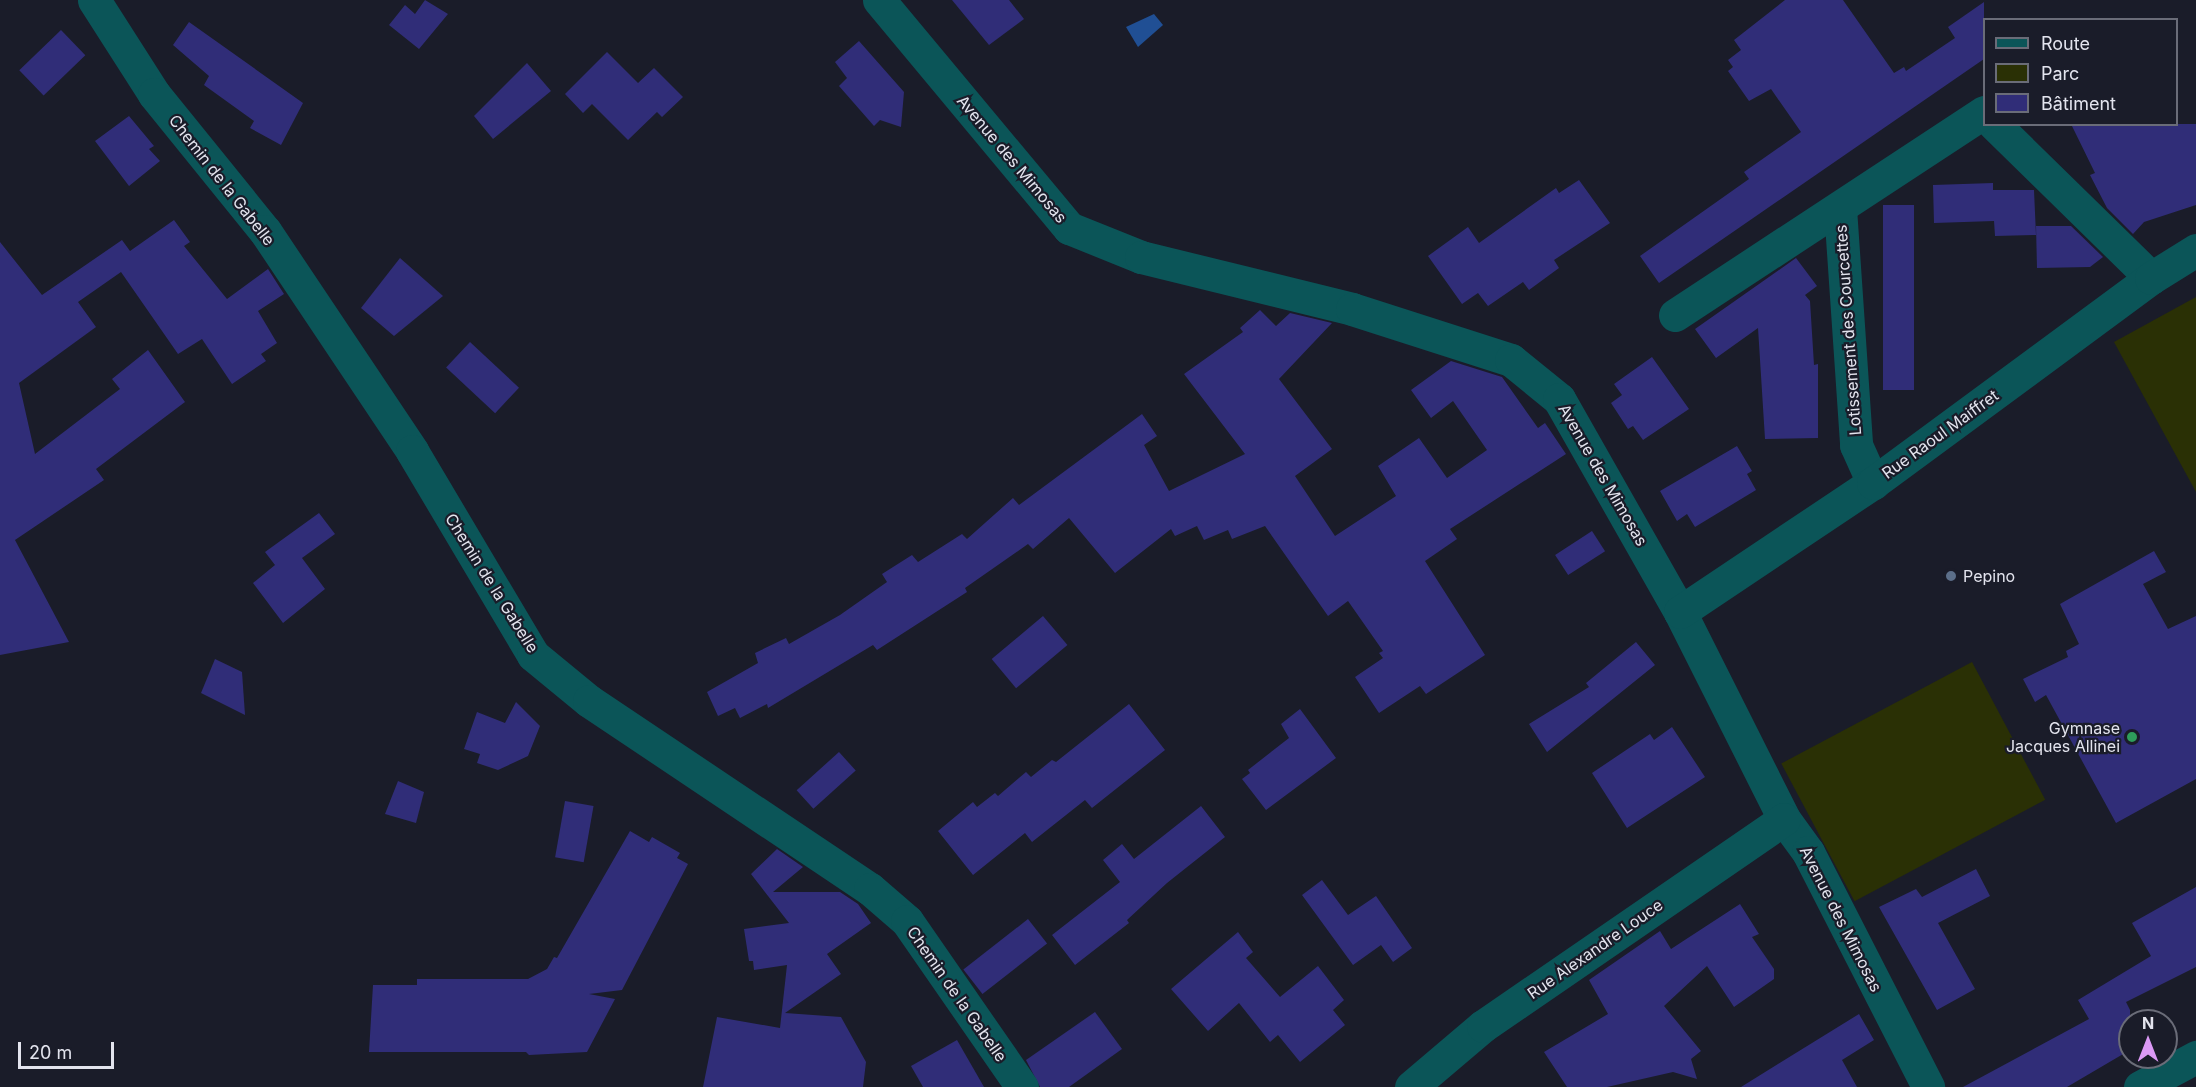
<!DOCTYPE html>
<meta charset="utf-8">
<style>
body{margin:0}
#map{position:relative;width:2196px;height:1087px;overflow:hidden;background:#1a1c29;font-family:Inter,sans-serif}
div>[style]{position:absolute}
[style*='--x']{left:calc(var(--x)*1px);top:calc(var(--y)*1px);width:calc(var(--w)*1px);rotate:calc(var(--a)*1deg)}
.green>*{inset:0;background:#2a3005;transform-origin:0 0}
.water>*{inset:0;background:#204f94}
.building>*{inset:0;background:#302d78;transform-origin:0 0}
.minor>*{height:33px;margin:-16.5px;padding:0 16.5px;transform-origin:16.5px;border-radius:16.5px;background:#0b5558}
.dots>*{width:16px;height:16px;translate:-50% -50%;box-sizing:border-box;border:3px solid #1a1c29;border-radius:50%}
span{translate:-50% -50%;white-space:nowrap;text-align:center;line-height:1.15;-webkit-text-stroke:4.5px #1a1c29;paint-order:stroke}
.street-label{font-size:16px;color:#e3e4ee}
.poi-label{font-size:16px;color:#e3e4ee}
.left{translate:0 -50%;text-align:left}
.right{translate:-100% -50%;text-align:right}
.legend{position:absolute;left:1983px;top:18px;width:195px;height:108px;box-sizing:border-box;background:#1a1c29;border:2px solid #6a6c78;margin:0;padding:8px 10px;list-style:none;font-size:18px;color:#e3e4ee}
.legend li{display:flex;align-items:center;gap:12px;height:30px}
.legend b{width:30px;border:2px solid #6a6c78}
.north{position:absolute;left:2118px;top:1009px;width:60px;height:60px;box-sizing:border-box;background:#1a1c29;border:2px solid #6a6c78;border-radius:50%;rotate:0deg;font-size:16px;font-weight:700;line-height:24px;text-align:center;color:#e3e4ee}
.north::after{content:'';display:block;margin:auto;width:21px;height:27px;background:#db99f5;clip-path:polygon(50% 0,100% 100%,50% 72%,0 100%)}
.scale{position:absolute;left:18px;top:1042px;width:96px;height:27px;box-sizing:border-box;border:3px solid #e3e4ee;border-top:0;padding-left:8px;font-size:18px;line-height:21px;white-space:nowrap;color:#e3e4ee;-webkit-text-stroke:4px #1a1c29;paint-order:stroke}
</style>
<div id="map">
<div class="green">
<div style="clip-path:polygon(2196px 297px,2196px 492px,2114px 342px)"></div>
<div style="left:1972px;top:662px;width:156px;height:216px;rotate:62deg"></div>
</div>
<div class="water">
<div style="clip-path:polygon(1154px 14px,1163px 25px,1138px 47px,1126px 27px)"></div>
</div>
<div class="building">
<div style="clip-path:polygon(425px 0,448px 14px,419px 49px,389px 25px,405px 5px,415px 14px)"></div>
<div style="clip-path:polygon(952px 0,1009px 0,1024px 19px,989px 45px)"></div>
<div style="clip-path:polygon(1785px 0,1843px 0,1894px 73px,1904px 67px,1906px 71px,1955px 38px,1948px 27px,1984px 2px,1984px 59px,1659px 283px,1640px 256px,1749px 179px,1744px 172px,1801px 132px,1771px 89px,1749px 101px,1728px 71px,1733px 67px,1728px 60px,1741px 50px,1734px 40px)"></div>
<div style="clip-path:polygon(189px 22px,303px 103px,281px 145px,250px 128px,254px 121px,204px 85px,209px 76px,173px 45px)"></div>
<div style="left:61px;top:30px;width:35px;height:58px;rotate:46deg"></div>
<div style="clip-path:polygon(859px 41px,904px 92px,901px 127px,880px 120px,874px 126px,839px 86px,847px 78px,835px 62px)"></div>
<div style="clip-path:polygon(607px 52px,638px 83px,654px 68px,683px 97px,662px 117px,657px 112px,628px 140px,592px 104px,583px 113px,565px 94px)"></div>
<div style="clip-path:polygon(527px 63px,551px 91px,493px 139px,474px 116px)"></div>
<div style="clip-path:polygon(129px 116px,154px 146px,149px 149px,160px 161px,129px 186px,95px 141px)"></div>
<div style="clip-path:polygon(2071px 124px,2196px 124px,2196px 205px,2144px 222px,2133px 234px,2107px 208px,2090px 175px,2095px 173px)"></div>
<div style="clip-path:polygon(1579px 180px,1610px 223px,1554px 260px,1559px 268px,1529px 290px,1523px 282px,1488px 306px,1478px 293px,1462px 304px,1428px 256px,1468px 227px,1479px 243px,1556px 188px,1559px 193px)"></div>
<div style="clip-path:polygon(1993px 183px,1993px 190px,2034px 190px,2036px 235px,1995px 236px,1994px 221px,1934px 223px,1933px 185px)"></div>
<div style="left:1883px;top:205px;width:31px;height:185px"></div>
<div style="clip-path:polygon(174px 220px,190px 242px,184px 246px,227px 299px,268px 269px,284px 294px,258px 311px,277px 343px,261px 354px,266px 361px,232px 384px,202px 339px,178px 354px,121px 272px,78px 302px,96px 327px,19px 383px,35px 454px,120px 389px,112px 379px,148px 350px,185px 402px,96px 469px,104px 480px,15px 540px,69px 642px,0 655px,0 242px,42px 295px,122px 240px,130px 251px)"></div>
<div style="clip-path:polygon(2036px 226px,2071px 226px,2103px 257px,2090px 267px,2037px 268px)"></div>
<div style="clip-path:polygon(400px 258px,443px 296px,394px 336px,361px 308px)"></div>
<div style="clip-path:polygon(1796px 258px,1817px 286px,1805px 295px,1810px 301px,1814px 365px,1818px 364px,1818px 438px,1765px 439px,1758px 328px,1716px 358px,1695px 329px)"></div>
<div style="clip-path:polygon(1260px 310px,1276px 326px,1290px 313px,1332px 323px,1279px 379px,1332px 449px,1295px 476px,1335px 536px,1396px 496px,1378px 466px,1419px 438px,1447px 478px,1487px 450px,1453px 401px,1431px 418px,1411px 390px,1451px 361px,1502px 377px,1538px 428px,1545px 423px,1566px 454px,1450px 529px,1457px 539px,1425px 561px,1485px 655px,1426px 694px,1420px 686px,1379px 713px,1355px 677px,1383px 658px,1379px 653px,1383px 651px,1348px 601px,1328px 616px,1265px 526px,1232px 539px,1228px 530px,1204px 540px,1197px 526px,1175px 536px,1171px 529px,1115px 573px,1069px 518px,1033px 549px,1028px 544px,965px 588px,967px 592px,877px 650px,873px 645px,768px 708px,767px 704px,740px 718px,735px 708px,718px 716px,707px 692px,758px 663px,755px 653px,786px 638px,789px 644px,840px 615px,887px 582px,882px 574px,912px 555px,918px 562px,962px 534px,967px 539px,1013px 498px,1019px 505px,1142px 414px,1157px 436px,1144px 445px,1169px 491px,1245px 454px,1184px 374px,1243px 332px,1240px 328px)"></div>
<div style="left:470px;top:342px;width:67px;height:35px;rotate:43deg"></div>
<div style="clip-path:polygon(1652px 357px,1689px 409px,1643px 440px,1633px 426px,1628px 429px,1611px 403px,1622px 395px,1614px 384px)"></div>
<div style="clip-path:polygon(1737px 446px,1752px 471px,1747px 474px,1756px 490px,1695px 527px,1687px 514px,1677px 521px,1660px 491px)"></div>
<div style="clip-path:polygon(319px 513px,335px 534px,302px 558px,325px 589px,283px 623px,253px 583px,275px 565px,265px 552px)"></div>
<div style="left:1592px;top:531px;width:24px;height:44px;rotate:57deg"></div>
<div style="clip-path:polygon(2154px 551px,2166px 572px,2143px 584px,2168px 629px,2196px 616px,2196px 779px,2116px 823px,2046px 695px,2035px 702px,2023px 679px,2068px 657px,2066px 651px,2079px 644px,2060px 604px)"></div>
<div style="left:1043px;top:616px;width:38px;height:67px;rotate:50deg"></div>
<div style="clip-path:polygon(1636px 642px,1655px 665px,1547px 752px,1529px 724px,1589px 687px,1586px 683px)"></div>
<div style="clip-path:polygon(215px 659px,242px 672px,245px 715px,201px 693px)"></div>
<div style="clip-path:polygon(516px 702px,540px 726px,528px 756px,498px 770px,477px 763px,480px 754px,464px 749px,477px 712px,505px 723px)"></div>
<div style="clip-path:polygon(1129px 704px,1165px 750px,1092px 808px,1085px 800px,1032px 842px,1025px 833px,973px 875px,938px 831px,973px 802px,977px 807px,995px 793px,998px 796px,1026px 772px,1031px 777px,1052px 760px,1056px 762px)"></div>
<div style="clip-path:polygon(1300px 709px,1336px 758px,1266px 810px,1242px 779px,1250px 773px,1248px 770px,1289px 738px,1281px 724px)"></div>
<div style="clip-path:polygon(1672px 727px,1705px 777px,1627px 828px,1592px 773px,1650px 734px,1654px 740px)"></div>
<div style="left:839px;top:752px;width:25px;height:57px;rotate:48deg"></div>
<div style="clip-path:polygon(398px 781px,424px 792px,416px 823px,385px 814px)"></div>
<div style="left:565px;top:801px;width:29px;height:57px;rotate:10deg"></div>
<div style="clip-path:polygon(1201px 806px,1225px 837px,1167px 883px,1127px 920px,1129px 923px,1075px 965px,1052px 935px,1120px 882px,1103px 860px,1122px 844px,1134px 859px)"></div>
<div style="clip-path:polygon(630px 831px,649px 842px,652px 837px,680px 853px,677px 858px,688px 864px,622px 990px,589px 994px,615px 999px,587px 1052px,529px 1055px,526px 1052px,369px 1052px,373px 985px,417px 985px,417px 979px,528px 979px,547px 969px,554px 957px,557px 958px)"></div>
<div style="clip-path:polygon(777px 849px,803px 867px,773px 892px,840px 892px,858px 904px,871px 923px,827px 954px,841px 974px,785px 1013px,841px 1017px,866px 1062px,863px 1087px,703px 1087px,717px 1017px,780px 1028px,787px 965px,754px 970px,753px 961px,749px 961px,744px 929px,789px 923px,751px 874px)"></div>
<div style="clip-path:polygon(1976px 869px,1990px 896px,1938px 923px,1975px 989px,1937px 1010px,1879px 907px,1916px 889px,1922px 897px)"></div>
<div style="clip-path:polygon(1322px 880px,1348px 915px,1376px 896px,1412px 948px,1393px 962px,1381px 945px,1353px 965px,1302px 895px)"></div>
<div style="clip-path:polygon(2196px 887px,2196px 967px,2126px 1002px,2130px 1010px,2130px 1050px,2067px 1087px,1963px 1087px,2089px 1019px,2078px 1000px,2151px 956px,2132px 923px)"></div>
<div style="clip-path:polygon(1740px 904px,1759px 934px,1752px 937px,1774px 969px,1774px 979px,1734px 1007px,1707px 966px,1664px 1006px,1701px 1051px,1691px 1059px,1697px 1079px,1673px 1072px,1607px 1087px,1567px 1087px,1544px 1052px,1608px 1014px,1589px 980px,1660px 931px,1671px 949px)"></div>
<div style="left:1028px;top:919px;width:31px;height:82px;rotate:52deg"></div>
<div style="clip-path:polygon(1238px 932px,1253px 952px,1246px 958px,1280px 997px,1318px 966px,1344px 1000px,1333px 1010px,1345px 1025px,1300px 1062px,1278px 1035px,1270px 1042px,1239px 1003px,1208px 1031px,1171px 989px)"></div>
<div style="clip-path:polygon(1095px 1012px,1122px 1049px,1069px 1087px,1040px 1087px,1026px 1060px)"></div>
<div style="clip-path:polygon(1859px 1014px,1874px 1040px,1842px 1060px,1857px 1087px,1741px 1087px)"></div>
<div style="clip-path:polygon(957px 1040px,984px 1087px,923px 1087px,911px 1066px)"></div>
</div>
<div class="minor">
<div style="--x:94;--y:0;--w:112;--a:57.4"></div>
<div style="--x:154;--y:94;--w:176;--a:51"></div>
<div style="--x:265;--y:231;--w:265;--a:56.2"></div>
<div style="--x:412;--y:451;--w:237;--a:59.3"></div>
<div style="--x:533;--y:655;--w:72;--a:39.4"></div>
<div style="--x:589;--y:701;--w:338;--a:33.8"></div>
<div style="--x:870;--y:889;--w:49;--a:40.9"></div>
<div style="--x:907;--y:921;--w:202;--a:55.3"></div>
<div style="--x:879;--y:0;--w:297;--a:50.2"></div>
<div style="--x:1069;--y:228;--w:78;--a:21.9"></div>
<div style="--x:1141;--y:257;--w:217;--a:13.8"></div>
<div style="--x:1352;--y:309;--w:167;--a:17.8"></div>
<div style="--x:1511;--y:360;--w:62;--a:39.1"></div>
<div style="--x:1559;--y:399;--w:245;--a:60.4"></div>
<div style="--x:1680;--y:612;--w:232;--a:63.3"></div>
<div style="--x:1784;--y:819;--w:41;--a:54"></div>
<div style="--x:1808;--y:852;--w:264;--a:62.9"></div>
<div style="--x:1994;--y:124;--w:220;--a:44.4"></div>
<div style="--x:1840;--y:208;--w:238;--a:86.1"></div>
<div style="--x:1856;--y:445;--w:42;--a:65.9"></div>
<div style="--x:1675;--y:315;--w:370;--a:-33.3"></div>
<div style="--x:1680;--y:612;--w:232;--a:-33.8"></div>
<div style="--x:1873;--y:483;--w:345;--a:-36.4"></div>
<div style="--x:2151;--y:278;--w:53;--a:-31.9"></div>
<div style="--x:1411;--y:1087;--w:94;--a:-40.3"></div>
<div style="--x:1483;--y:1026;--w:365;--a:-34.5"></div>
<div style="--x:2140;--y:1087;--w:64;--a:-28.2"></div>
</div>
<div class="dots">
<div style="left:1951px;top:576px;background:#5c6f8a"></div>
<div style="left:2132px;top:737px;background:#2e9e5b"></div>
</div>
<div class="street-label">
<span style="left:1012px;top:159px;rotate:50deg">Avenue des Mimosas</span>
<span style="left:222px;top:180px;rotate:52deg">Chemin de la Gabelle</span>
<span style="left:1848px;top:330px;rotate:-94deg">Lotissement des Courcettes</span>
<span style="left:1940px;top:434px;rotate:-36deg">Rue Raoul Maiffret</span>
<span style="left:1603px;top:475px;rotate:60deg">Avenue des Mimosas</span>
<span style="left:492px;top:583px;rotate:58deg">Chemin de la Gabelle</span>
<span style="left:1841px;top:919px;rotate:63deg">Avenue des Mimosas</span>
<span style="left:1595px;top:949px;rotate:-35deg">Rue Alexandre Louce</span>
<span style="left:957px;top:994px;rotate:55deg">Chemin de la Gabelle</span>
</div>
<div class="poi-label">
<span class="left" style="left:1963px;top:576px">Pepino</span>
<span class="right" style="left:2120px;top:737px">Gymnase<br>Jacques Allinei</span>
</div>
<ul class="legend">
<li><b style="height:8px;background:#0b5558"></b>Route</li>
<li><b style="height:16px;background:#2a3005"></b>Parc</li>
<li><b style="height:16px;background:#302d78"></b>Bâtiment</li>
</ul>
<div class="north">N</div>
<div class="scale">20 m</div>
</div>
